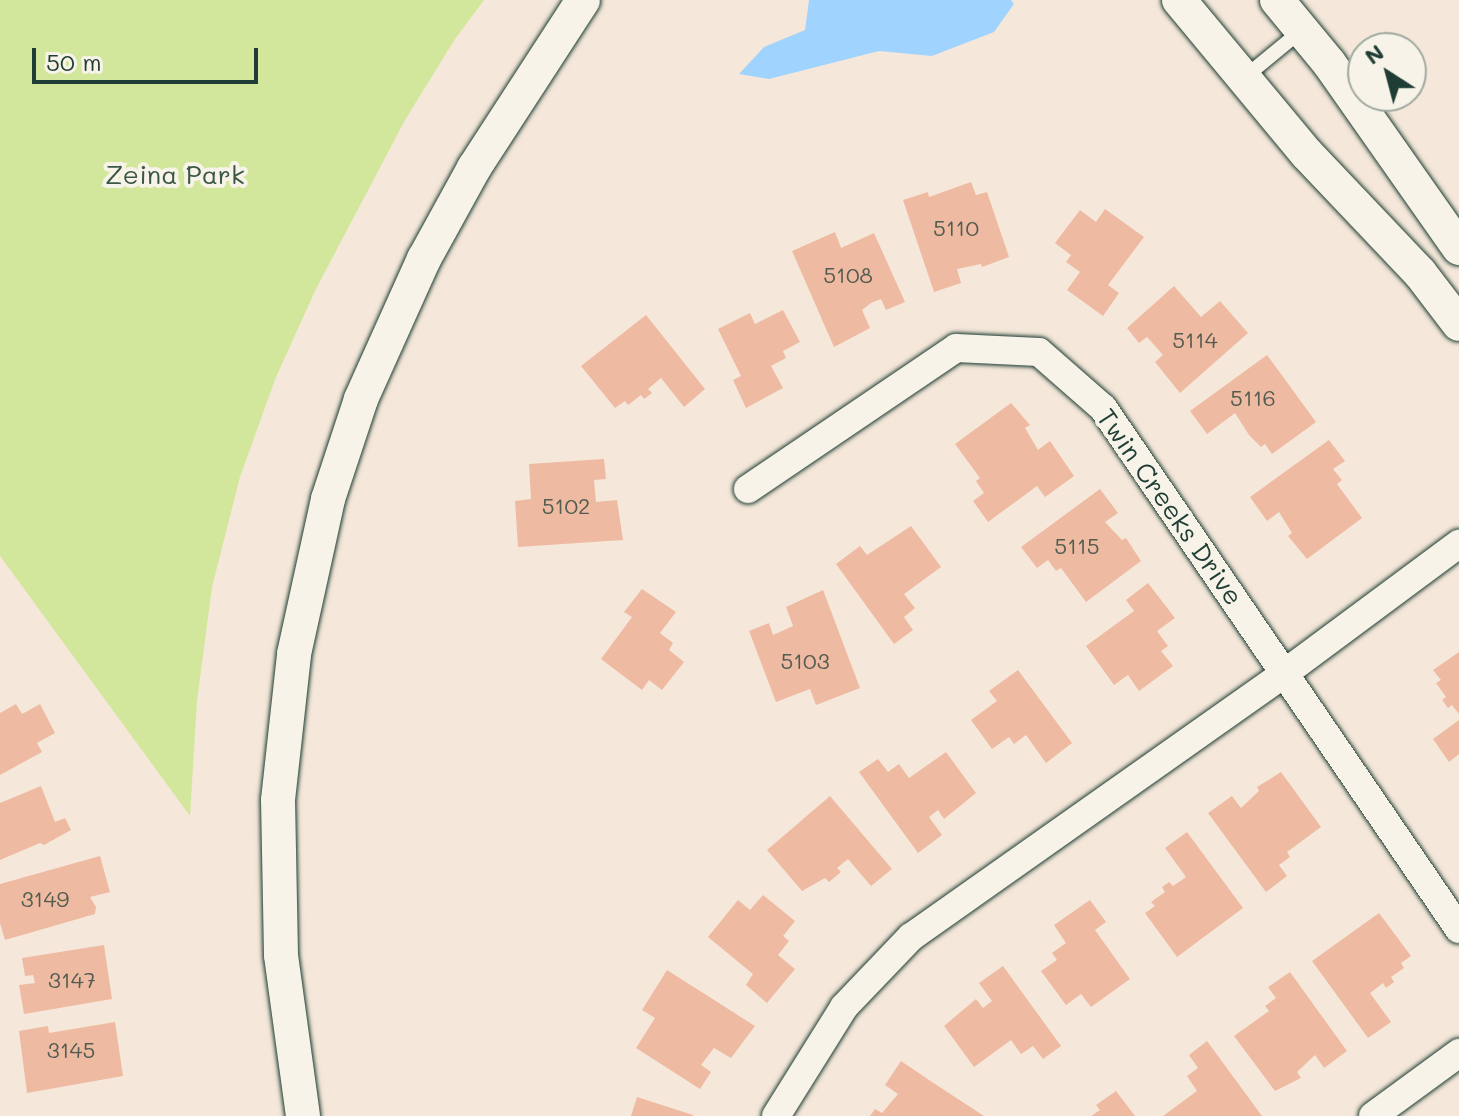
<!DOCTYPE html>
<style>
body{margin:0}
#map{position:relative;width:1459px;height:1116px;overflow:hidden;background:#f5e8da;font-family:Mali,sans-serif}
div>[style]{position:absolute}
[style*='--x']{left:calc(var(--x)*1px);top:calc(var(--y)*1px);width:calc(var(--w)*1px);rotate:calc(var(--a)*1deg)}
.green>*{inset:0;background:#d2e79c}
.water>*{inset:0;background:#a0d4fe}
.building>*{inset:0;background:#efbaa2}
.roads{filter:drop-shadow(0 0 2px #1f3d34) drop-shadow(0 0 2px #1f3d34)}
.service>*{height:14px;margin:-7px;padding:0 7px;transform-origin:7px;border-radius:7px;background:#f7f3e8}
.minor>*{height:28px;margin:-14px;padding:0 14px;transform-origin:14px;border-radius:14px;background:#f7f3e8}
.tertiary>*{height:34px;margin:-17px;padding:0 17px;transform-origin:17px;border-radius:17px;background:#f7f3e8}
span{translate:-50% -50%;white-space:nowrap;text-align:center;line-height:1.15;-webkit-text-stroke:8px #f7f3e8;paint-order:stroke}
.number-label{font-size:22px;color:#535c50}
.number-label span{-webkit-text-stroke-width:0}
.park-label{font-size:26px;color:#3a5644}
.street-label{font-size:26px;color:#1f3d34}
.north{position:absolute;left:1347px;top:32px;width:80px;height:80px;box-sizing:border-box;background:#f7f3e8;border:2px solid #a1aaa0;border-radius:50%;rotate:324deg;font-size:22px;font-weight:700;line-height:32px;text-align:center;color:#1f3d34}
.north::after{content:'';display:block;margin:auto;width:28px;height:36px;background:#1f3d34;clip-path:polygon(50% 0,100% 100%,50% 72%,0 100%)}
.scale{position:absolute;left:32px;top:48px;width:226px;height:36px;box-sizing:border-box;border:4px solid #1f3d34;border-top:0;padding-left:10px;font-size:24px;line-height:28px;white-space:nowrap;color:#1f3d34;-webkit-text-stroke:6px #f7f3e8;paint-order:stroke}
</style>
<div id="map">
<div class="green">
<div style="clip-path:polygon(0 0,484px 0,455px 39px,405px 120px,316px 289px,276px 377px,240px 477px,212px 587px,197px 701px,190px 816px,0 556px)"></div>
</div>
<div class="water">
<div style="clip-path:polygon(809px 0,1011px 0,1014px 4px,994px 32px,932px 56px,879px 51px,769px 79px,739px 74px,764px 47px,805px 30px)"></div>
</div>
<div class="building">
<div style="clip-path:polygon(971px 182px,976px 195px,987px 192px,1009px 257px,982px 267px,981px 264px,957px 269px,961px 283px,934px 292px,903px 200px,928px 192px,929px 197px)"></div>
<div style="clip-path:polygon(1105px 209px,1144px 237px,1108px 285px,1119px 293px,1103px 316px,1067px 290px,1080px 272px,1066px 262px,1071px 255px,1055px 243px,1080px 210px,1096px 222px)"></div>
<div style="clip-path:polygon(835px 232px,841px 248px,874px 233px,905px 302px,886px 310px,881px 299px,871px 303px,862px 310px,870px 328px,834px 347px,792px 251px)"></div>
<div style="clip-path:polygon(1174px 286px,1201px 317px,1220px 301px,1248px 333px,1180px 393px,1155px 362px,1163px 355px,1147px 337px,1139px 343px,1127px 328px)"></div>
<div style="clip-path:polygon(783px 310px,800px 342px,783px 351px,786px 358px,771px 366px,783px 388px,746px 408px,733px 380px,741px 376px,718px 329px,750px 313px,755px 324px)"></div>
<div style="clip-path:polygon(646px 315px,705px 389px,684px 407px,661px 378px,648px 389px,652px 393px,644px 399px,641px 395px,628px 405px,625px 401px,615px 408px,581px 366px)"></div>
<div style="clip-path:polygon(1267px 355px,1316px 422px,1272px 454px,1265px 444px,1261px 447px,1249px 435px,1235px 413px,1207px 434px,1190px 411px)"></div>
<div style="clip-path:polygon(1011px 403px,1030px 425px,1025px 428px,1038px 450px,1050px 441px,1074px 476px,1045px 497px,1037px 486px,988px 522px,973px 501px,984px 493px,976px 481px,980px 478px,955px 444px)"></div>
<div style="clip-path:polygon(1329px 440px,1345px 461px,1333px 469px,1342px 480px,1337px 484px,1362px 518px,1307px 559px,1288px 536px,1292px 533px,1279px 512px,1267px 521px,1250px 497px)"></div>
<div style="clip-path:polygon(604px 459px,606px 479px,594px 480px,596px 502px,617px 500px,623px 540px,518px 547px,515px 501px,531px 499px,529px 464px)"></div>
<div style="clip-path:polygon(1100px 489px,1118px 513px,1105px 522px,1122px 540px,1126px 538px,1141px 561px,1086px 602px,1061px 568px,1056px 571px,1048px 560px,1037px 568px,1021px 547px)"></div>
<div style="clip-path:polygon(911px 526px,941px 567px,904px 594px,915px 608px,904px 617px,913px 630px,894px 644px,836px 564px,860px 546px,867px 555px)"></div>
<div style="clip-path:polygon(1148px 583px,1175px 618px,1157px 631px,1168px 646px,1161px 651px,1173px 666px,1139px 691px,1128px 675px,1114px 685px,1086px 646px,1134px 611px,1126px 600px)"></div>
<div style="clip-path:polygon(642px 589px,676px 612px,660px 633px,673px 643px,669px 650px,684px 662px,662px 690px,649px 680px,642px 690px,601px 659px,632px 617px,624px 612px)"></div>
<div style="clip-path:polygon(823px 590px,860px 688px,816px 705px,810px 689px,776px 702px,749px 631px,769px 623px,773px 635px,793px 626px,786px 607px)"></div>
<div style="clip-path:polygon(1459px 652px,1459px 714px,1452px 705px,1448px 708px,1442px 700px,1446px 697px,1436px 683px,1441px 680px,1433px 670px)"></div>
<div style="clip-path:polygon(1018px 670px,1072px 743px,1046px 763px,1026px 735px,1014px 744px,1009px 737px,992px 749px,971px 720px,997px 701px,989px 691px)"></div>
<div style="clip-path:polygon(16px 704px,22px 714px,40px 704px,55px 733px,37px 743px,42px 752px,0 775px,0 713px)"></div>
<div style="clip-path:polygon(1459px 720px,1459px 754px,1449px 762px,1433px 739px)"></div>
<div style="clip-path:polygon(946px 752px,976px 793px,944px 819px,938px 810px,929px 817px,942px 835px,918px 853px,859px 772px,878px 759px,888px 772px,899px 764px,909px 778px)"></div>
<div style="clip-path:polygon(1281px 772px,1321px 827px,1287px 852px,1290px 857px,1279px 865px,1287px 876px,1266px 892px,1208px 813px,1232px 796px,1241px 808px,1259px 791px,1257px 787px)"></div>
<div style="clip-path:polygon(41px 786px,55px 822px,65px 818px,71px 830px,44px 845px,40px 843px,0 860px,0 803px)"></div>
<div style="clip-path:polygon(830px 796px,892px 869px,871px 886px,848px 859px,837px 868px,841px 872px,829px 882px,825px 878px,802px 891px,767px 850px)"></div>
<div style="clip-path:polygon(1187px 832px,1243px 908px,1177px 957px,1145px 913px,1155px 906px,1151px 902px,1165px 892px,1162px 887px,1169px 882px,1173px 886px,1186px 877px,1165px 848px)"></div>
<div style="clip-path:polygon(100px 856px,110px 892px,90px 897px,96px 907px,95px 914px,5px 940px,0 923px,0 884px)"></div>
<div style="clip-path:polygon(763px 895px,795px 921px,783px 936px,789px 941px,778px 955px,795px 969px,767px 1003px,746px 985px,753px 974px,708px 937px,738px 900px,750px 910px)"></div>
<div style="clip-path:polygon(1090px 900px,1106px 922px,1095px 930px,1130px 979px,1091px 1007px,1081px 994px,1066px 1005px,1041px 971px,1057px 960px,1052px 953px,1066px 943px,1054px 925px)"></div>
<div style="clip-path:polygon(1379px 913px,1411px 956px,1401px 963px,1404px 968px,1391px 977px,1394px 982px,1386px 988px,1383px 983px,1370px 993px,1391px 1022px,1368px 1038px,1312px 961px)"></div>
<div style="clip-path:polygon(104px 945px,112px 999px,24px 1014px,19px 985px,35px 983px,33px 975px,25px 976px,22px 958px)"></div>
<div style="clip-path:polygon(1003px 966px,1061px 1046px,1043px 1059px,1033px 1046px,1021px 1054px,1011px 1040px,974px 1067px,944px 1026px,976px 999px,983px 1008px,992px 1001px,979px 983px)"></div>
<div style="clip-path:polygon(667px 970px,755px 1026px,731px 1058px,714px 1048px,701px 1065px,711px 1072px,700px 1089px,636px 1048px,655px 1018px,642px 1010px)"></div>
<div style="clip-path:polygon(1290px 972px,1347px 1051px,1324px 1068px,1315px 1055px,1297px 1072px,1301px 1078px,1275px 1091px,1234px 1036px,1269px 1011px,1265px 1006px,1276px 998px,1268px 987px)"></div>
<div style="clip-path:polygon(115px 1022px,123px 1076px,27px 1093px,19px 1031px,48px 1026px,49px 1033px)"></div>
<div style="clip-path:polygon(1207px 1041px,1262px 1116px,1163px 1116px,1197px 1091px,1187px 1076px,1198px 1068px,1189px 1055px)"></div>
<div style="clip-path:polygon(901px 1061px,932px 1082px,984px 1116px,870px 1116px,875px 1109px,882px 1113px,898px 1094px,885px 1085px)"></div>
<div style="clip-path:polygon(1116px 1091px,1135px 1116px,1091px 1116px,1100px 1110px,1096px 1105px)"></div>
<div style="clip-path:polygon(637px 1097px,693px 1115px,693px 1116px,631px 1116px)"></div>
</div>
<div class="roads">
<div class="service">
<div style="--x:1245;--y:77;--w:74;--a:-39.5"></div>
</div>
<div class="minor">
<div style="--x:748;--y:489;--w:251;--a:-34.1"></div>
<div style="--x:956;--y:348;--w:83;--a:2.8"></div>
<div style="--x:1039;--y:352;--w:85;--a:41.2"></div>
<div style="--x:1103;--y:408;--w:631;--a:55.66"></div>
<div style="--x:776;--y:1116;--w:128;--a:-58"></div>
<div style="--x:844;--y:1007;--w:97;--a:-46.3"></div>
<div style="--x:911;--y:937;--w:458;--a:-35.2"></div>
<div style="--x:1285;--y:673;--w:217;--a:-36.6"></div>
<div style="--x:1373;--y:1116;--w:107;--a:-36.2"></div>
</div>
<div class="tertiary">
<div style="--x:1179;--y:0;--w:200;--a:50.3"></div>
<div style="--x:1307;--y:154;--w:164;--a:46.5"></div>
<div style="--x:1420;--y:273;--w:64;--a:52.6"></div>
<div style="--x:1277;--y:0;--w:82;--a:50.5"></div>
<div style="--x:1329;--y:63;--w:226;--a:54.9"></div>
<div style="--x:303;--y:1116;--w:162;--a:-97.8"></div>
<div style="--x:281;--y:955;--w:155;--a:-91.1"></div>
<div style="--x:278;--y:800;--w:147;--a:-83.7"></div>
<div style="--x:294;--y:654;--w:159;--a:-77.6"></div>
<div style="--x:328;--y:499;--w:105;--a:-71.7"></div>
<div style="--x:361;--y:399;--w:154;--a:-65.8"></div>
<div style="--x:424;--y:259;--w:104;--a:-61.2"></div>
<div style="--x:474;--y:168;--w:200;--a:-57"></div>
</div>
</div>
<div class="number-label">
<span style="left:956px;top:228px">5110</span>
<span style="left:848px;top:275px">5108</span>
<span style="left:1195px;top:340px">5114</span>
<span style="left:1253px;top:398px">5116</span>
<span style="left:566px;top:506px">5102</span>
<span style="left:1077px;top:546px">5115</span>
<span style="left:805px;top:661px">5103</span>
<span style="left:45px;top:899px">3149</span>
<span style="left:72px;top:980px">3147</span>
<span style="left:71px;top:1050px">3145</span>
</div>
<div class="park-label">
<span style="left:175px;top:175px">Zeina Park</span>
</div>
<div class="street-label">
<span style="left:1170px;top:507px;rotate:55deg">Twin Creeks Drive</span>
</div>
<div class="north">N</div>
<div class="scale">50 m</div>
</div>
